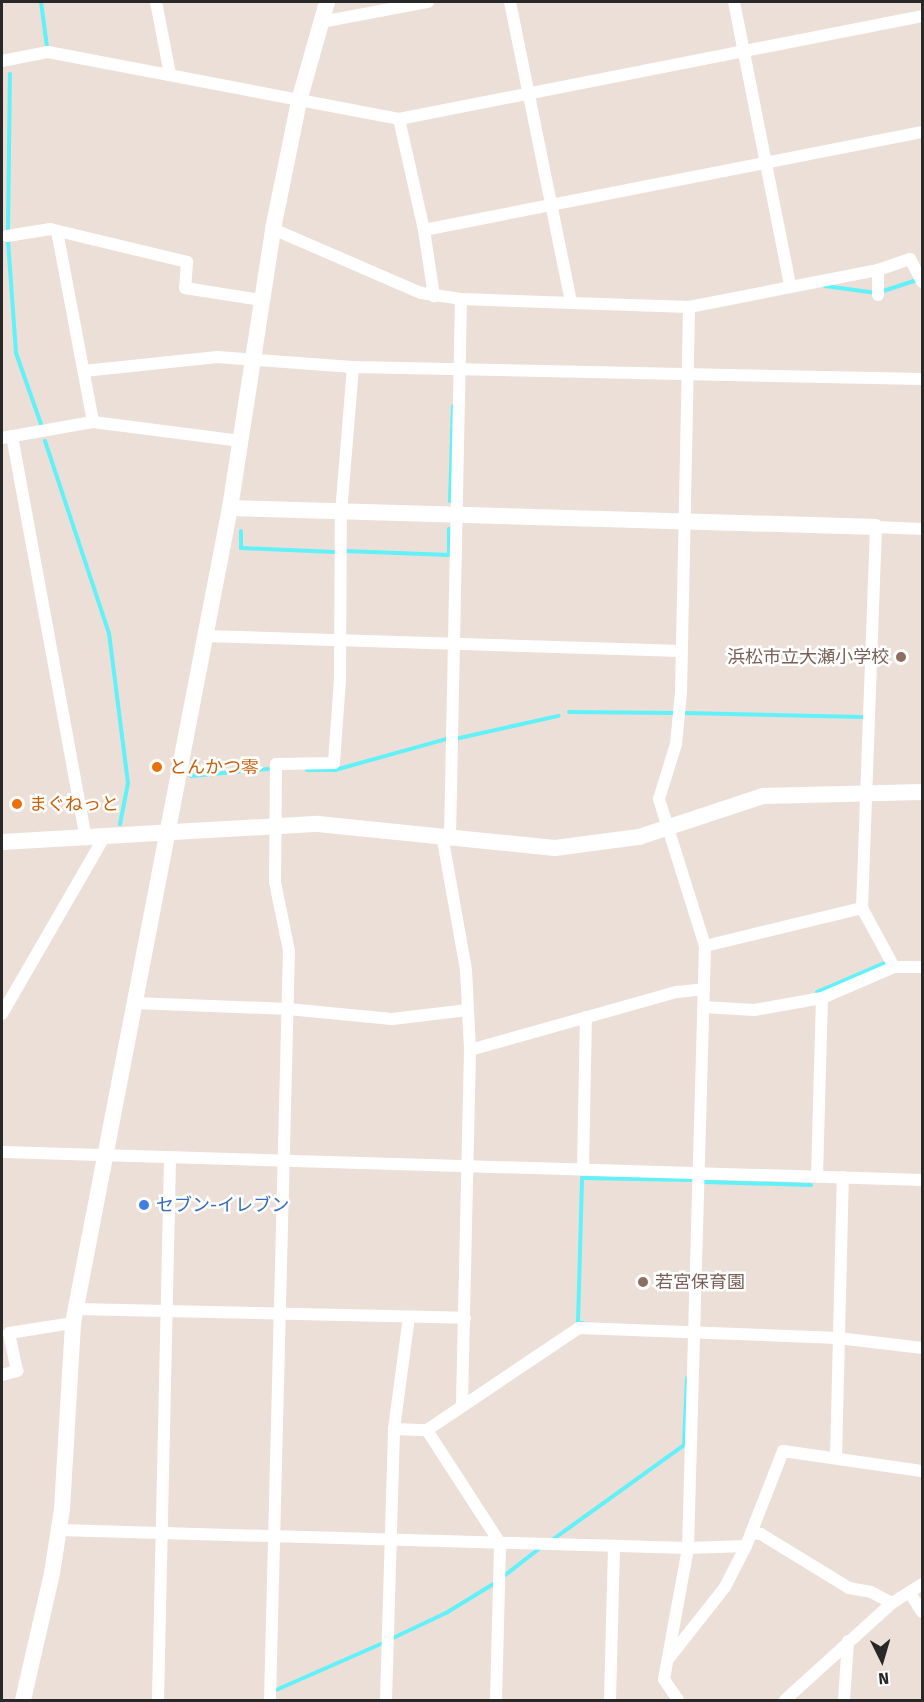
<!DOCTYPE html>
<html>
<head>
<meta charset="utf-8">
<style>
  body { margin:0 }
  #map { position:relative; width:924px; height:1702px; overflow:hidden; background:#ecdfd8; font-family:"Fira Sans","Noto Sans JP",sans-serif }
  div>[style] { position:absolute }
  .stream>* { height:4px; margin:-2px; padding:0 2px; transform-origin:2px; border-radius:2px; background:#60f1f9 }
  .street>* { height:12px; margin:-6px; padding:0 6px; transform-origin:6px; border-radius:6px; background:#fff }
  .secondary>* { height:16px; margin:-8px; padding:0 8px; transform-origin:8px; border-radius:8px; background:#fff }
  .dots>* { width:16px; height:16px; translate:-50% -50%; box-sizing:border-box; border:3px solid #fff; border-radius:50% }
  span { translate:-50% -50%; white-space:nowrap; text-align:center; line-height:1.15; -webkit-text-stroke:5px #fff; paint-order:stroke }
  .education-label { font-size:18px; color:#785e54 }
  .right { translate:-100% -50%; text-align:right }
  .left { translate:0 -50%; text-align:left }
  .food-label { font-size:18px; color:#c56008 }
  .shop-label { font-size:18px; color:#366cbe }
  .frame { position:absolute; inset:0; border:3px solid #282828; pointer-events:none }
  .north { position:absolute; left:852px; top:1630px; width:60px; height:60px; -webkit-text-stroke:4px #fff; paint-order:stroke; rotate:175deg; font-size:16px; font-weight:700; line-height:24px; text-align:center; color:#282828 }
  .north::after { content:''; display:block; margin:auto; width:21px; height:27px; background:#282828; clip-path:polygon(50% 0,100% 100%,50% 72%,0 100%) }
</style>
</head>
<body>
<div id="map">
  <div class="stream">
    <div style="left:41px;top:2px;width:45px;rotate:82.4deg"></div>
    <div style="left:8px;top:231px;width:157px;rotate:-89.3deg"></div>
    <div style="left:8px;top:241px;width:112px;rotate:85.9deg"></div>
    <div style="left:16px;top:353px;width:78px;rotate:70.6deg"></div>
    <div style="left:825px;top:286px;width:52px;rotate:7.7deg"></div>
    <div style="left:877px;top:293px;width:42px;rotate:-18deg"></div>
    <div style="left:45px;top:441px;width:202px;rotate:71.6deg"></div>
    <div style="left:109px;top:633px;width:151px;rotate:82.8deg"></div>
    <div style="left:128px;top:783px;width:42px;rotate:101deg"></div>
    <div style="left:450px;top:501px;width:95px;rotate:-88.2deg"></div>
    <div style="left:241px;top:531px;width:17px;rotate:90deg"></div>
    <div style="left:241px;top:548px;width:94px;rotate:2.4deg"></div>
    <div style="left:345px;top:551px;width:104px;rotate:2.2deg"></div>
    <div style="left:449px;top:555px;width:26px;rotate:-90deg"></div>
    <div style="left:569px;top:712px;width:106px;rotate:0.5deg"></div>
    <div style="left:684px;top:713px;width:178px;rotate:1.3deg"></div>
    <div style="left:455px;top:739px;width:106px;rotate:-12.6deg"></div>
    <div style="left:307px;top:770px;width:28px"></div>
    <div style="left:335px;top:770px;width:115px;rotate:-15.6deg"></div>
    <div style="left:191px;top:776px;width:77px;rotate:-5.2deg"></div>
    <div style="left:817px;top:992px;width:76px;rotate:-23.2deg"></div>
    <div style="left:704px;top:1182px;width:107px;rotate:1.6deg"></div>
    <div style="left:583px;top:1323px;width:5px;rotate:180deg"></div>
    <div style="left:578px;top:1323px;width:145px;rotate:-88.4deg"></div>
    <div style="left:582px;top:1178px;width:109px;rotate:1.1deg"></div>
    <div style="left:552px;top:1540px;width:163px;rotate:-35.7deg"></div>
    <div style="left:684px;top:1445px;width:67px;rotate:-87.4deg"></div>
    <div style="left:504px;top:1576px;width:46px;rotate:-37.9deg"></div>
    <div style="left:393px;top:1638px;width:59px;rotate:-25.3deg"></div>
    <div style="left:446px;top:1613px;width:57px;rotate:-31.5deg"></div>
    <div style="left:276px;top:1690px;width:115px;rotate:-23.7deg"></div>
  </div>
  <div class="street">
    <div style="left:156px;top:2px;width:73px;rotate:79deg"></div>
    <div style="left:510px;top:2px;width:305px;rotate:78.5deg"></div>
    <div style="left:734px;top:2px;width:289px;rotate:78.8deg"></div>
    <div style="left:321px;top:22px;width:109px;rotate:-10.6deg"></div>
    <div style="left:2px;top:61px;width:47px;rotate:-11.1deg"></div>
    <div style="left:48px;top:52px;width:357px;rotate:10.8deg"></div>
    <div style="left:399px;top:119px;width:533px;rotate:-11.14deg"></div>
    <div style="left:399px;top:119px;width:114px;rotate:77.3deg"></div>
    <div style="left:424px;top:230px;width:67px;rotate:81.4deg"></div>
    <div style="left:273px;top:229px;width:161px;rotate:23.4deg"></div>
    <div style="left:421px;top:293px;width:40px;rotate:8.5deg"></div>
    <div style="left:461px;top:299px;width:537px;rotate:91.17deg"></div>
    <div style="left:424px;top:230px;width:508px;rotate:-11.13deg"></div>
    <div style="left:57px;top:231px;width:194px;rotate:79.3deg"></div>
    <div style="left:7px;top:236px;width:44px;rotate:-9.2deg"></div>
    <div style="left:50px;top:229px;width:141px;rotate:13.5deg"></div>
    <div style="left:187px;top:262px;width:26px;rotate:94deg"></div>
    <div style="left:185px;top:288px;width:77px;rotate:9deg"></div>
    <div style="left:878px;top:270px;width:25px;rotate:90deg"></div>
    <div style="left:461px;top:299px;width:228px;rotate:2deg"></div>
    <div style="left:689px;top:307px;width:193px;rotate:-11.1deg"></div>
    <div style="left:878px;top:270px;width:34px;rotate:-19deg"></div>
    <div style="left:910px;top:259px;width:26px;rotate:62deg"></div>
    <div style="left:84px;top:371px;width:134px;rotate:-6deg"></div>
    <div style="left:217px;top:357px;width:136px;rotate:4.2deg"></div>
    <div style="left:12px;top:436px;width:410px;rotate:79.6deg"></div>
    <div style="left:2px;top:438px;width:92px;rotate:-10deg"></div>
    <div style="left:93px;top:422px;width:149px;rotate:7.3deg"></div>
    <div style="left:205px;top:636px;width:476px;rotate:1.8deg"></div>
    <div style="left:442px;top:835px;width:137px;rotate:79.9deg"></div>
    <div style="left:466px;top:970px;width:80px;rotate:87.1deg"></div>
    <div style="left:470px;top:1050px;width:354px;rotate:91.3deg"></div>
    <div style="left:705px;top:946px;width:162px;rotate:-13.6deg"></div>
    <div style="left:894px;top:967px;width:67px;rotate:-118.5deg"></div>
    <div style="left:862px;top:908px;width:381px;rotate:-87.9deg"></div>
    <div style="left:876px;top:527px;width:46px;rotate:2.5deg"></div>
    <div style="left:134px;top:1003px;width:154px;rotate:2.2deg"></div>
    <div style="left:288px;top:1009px;width:104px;rotate:5.5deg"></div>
    <div style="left:392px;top:1019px;width:76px;rotate:-6.8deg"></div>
    <div style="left:704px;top:1007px;width:50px;rotate:3.4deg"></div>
    <div style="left:754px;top:1010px;width:69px;rotate:-10deg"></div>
    <div style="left:822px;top:998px;width:78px;rotate:-23.3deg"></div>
    <div style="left:894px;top:967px;width:28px"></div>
    <div style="left:2px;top:1014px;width:202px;rotate:-60deg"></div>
    <div style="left:470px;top:1050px;width:215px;rotate:-15.7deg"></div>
    <div style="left:677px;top:992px;width:27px;rotate:-6deg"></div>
    <div style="left:2px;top:1152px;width:920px;rotate:1.74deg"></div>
    <div style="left:583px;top:1169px;width:152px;rotate:-88.9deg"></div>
    <div style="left:817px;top:1176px;width:178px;rotate:-88.4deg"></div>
    <div style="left:77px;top:1309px;width:388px;rotate:1.3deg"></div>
    <div style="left:2px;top:1375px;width:16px;rotate:-15deg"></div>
    <div style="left:17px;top:1371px;width:39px;rotate:-102deg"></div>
    <div style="left:9px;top:1333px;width:65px;rotate:-8.9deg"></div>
    <div style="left:394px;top:1429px;width:33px;rotate:2deg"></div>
    <div style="left:836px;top:1458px;width:281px;rotate:-88.6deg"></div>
    <div style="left:59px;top:1530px;width:629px;rotate:1.64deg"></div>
    <div style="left:688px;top:1548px;width:58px;rotate:-2deg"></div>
    <div style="left:751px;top:1533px;width:10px;rotate:6deg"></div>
    <div style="left:761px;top:1534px;width:103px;rotate:31.5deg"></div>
    <div style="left:849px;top:1588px;width:22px;rotate:10deg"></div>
    <div style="left:871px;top:1592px;width:24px;rotate:28deg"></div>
    <div style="left:910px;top:1593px;width:22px;rotate:58deg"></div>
    <div style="left:669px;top:1658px;width:90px;rotate:-51.7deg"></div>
    <div style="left:725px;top:1587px;width:46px;rotate:-62.9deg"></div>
    <div style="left:746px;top:1546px;width:102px;rotate:-68.7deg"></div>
    <div style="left:783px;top:1451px;width:140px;rotate:8.2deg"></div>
    <div style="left:158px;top:1700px;width:541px;rotate:-88.73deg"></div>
    <div style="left:270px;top:1700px;width:749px;rotate:-88.55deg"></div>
    <div style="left:289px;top:951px;width:70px;rotate:-101.5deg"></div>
    <div style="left:275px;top:882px;width:118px;rotate:-89.5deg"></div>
    <div style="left:276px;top:764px;width:58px;rotate:-1deg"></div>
    <div style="left:334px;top:763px;width:84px;rotate:-85.9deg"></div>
    <div style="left:340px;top:679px;width:166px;rotate:-89.7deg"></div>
    <div style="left:341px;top:513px;width:146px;rotate:-85.3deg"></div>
    <div style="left:353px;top:367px;width:569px;rotate:1.21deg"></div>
    <div style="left:386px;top:1700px;width:271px;rotate:-88.3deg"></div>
    <div style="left:394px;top:1429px;width:113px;rotate:-82.4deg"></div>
    <div style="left:496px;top:1700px;width:157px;rotate:-88.5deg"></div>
    <div style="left:500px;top:1543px;width:135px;rotate:-122.9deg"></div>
    <div style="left:427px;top:1430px;width:183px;rotate:-33.9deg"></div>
    <div style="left:579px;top:1328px;width:259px;rotate:2.2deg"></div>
    <div style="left:838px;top:1338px;width:85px;rotate:6.8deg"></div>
    <div style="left:610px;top:1700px;width:154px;rotate:-88.5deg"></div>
    <div style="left:678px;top:1700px;width:25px;rotate:-124deg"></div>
    <div style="left:664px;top:1679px;width:133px;rotate:-79.6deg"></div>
    <div style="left:688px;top:1548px;width:602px;rotate:-88.38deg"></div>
    <div style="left:705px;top:946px;width:154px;rotate:-107.4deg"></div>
    <div style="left:659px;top:799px;width:58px;rotate:-72.8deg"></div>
    <div style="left:676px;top:744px;width:52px;rotate:-84.5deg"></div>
    <div style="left:681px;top:692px;width:385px;rotate:-88.8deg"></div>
    <div style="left:785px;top:1700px;width:144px;rotate:-42.2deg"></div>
    <div style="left:892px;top:1603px;width:36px;rotate:-32deg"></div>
    <div style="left:844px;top:1700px;width:59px;rotate:-86.1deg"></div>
  </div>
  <div class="secondary">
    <div style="left:230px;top:508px;width:646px;rotate:1.68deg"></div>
    <div style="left:2px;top:842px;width:317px;rotate:-3.3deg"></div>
    <div style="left:318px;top:824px;width:238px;rotate:5.8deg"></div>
    <div style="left:555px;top:848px;width:85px;rotate:-7.5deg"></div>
    <div style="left:639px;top:837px;width:131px;rotate:-18.3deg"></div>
    <div style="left:763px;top:796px;width:159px;rotate:-1.4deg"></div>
    <div style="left:23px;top:1700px;width:130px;rotate:-77.1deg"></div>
    <div style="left:52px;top:1573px;width:65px;rotate:-81.1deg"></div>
    <div style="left:62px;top:1509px;width:186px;rotate:-86.6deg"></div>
    <div style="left:73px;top:1323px;width:830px;rotate:-79.1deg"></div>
    <div style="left:230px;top:508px;width:282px;rotate:-81.2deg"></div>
    <div style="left:273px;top:229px;width:131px;rotate:-78.5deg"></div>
    <div style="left:299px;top:101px;width:103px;rotate:-74.2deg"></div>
  </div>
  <div class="dots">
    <div style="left:901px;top:657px;background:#8d6e63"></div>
    <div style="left:157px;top:767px;background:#e8710a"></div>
    <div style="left:17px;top:804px;background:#e8710a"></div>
    <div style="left:144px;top:1205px;background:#3f7fe0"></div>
    <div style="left:643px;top:1282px;background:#8d6e63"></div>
  </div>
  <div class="education-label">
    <span class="right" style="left:889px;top:657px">浜松市立大瀬小学校</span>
    <span class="left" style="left:655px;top:1282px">若宮保育園</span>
  </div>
  <div class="food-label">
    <span class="left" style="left:169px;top:767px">とんかつ零</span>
    <span class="left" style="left:29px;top:804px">まぐねっと</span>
  </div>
  <div class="shop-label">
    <span class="left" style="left:156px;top:1205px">セブン-イレブン</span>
  </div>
  <div class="frame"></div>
  <div class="north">N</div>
</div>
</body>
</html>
